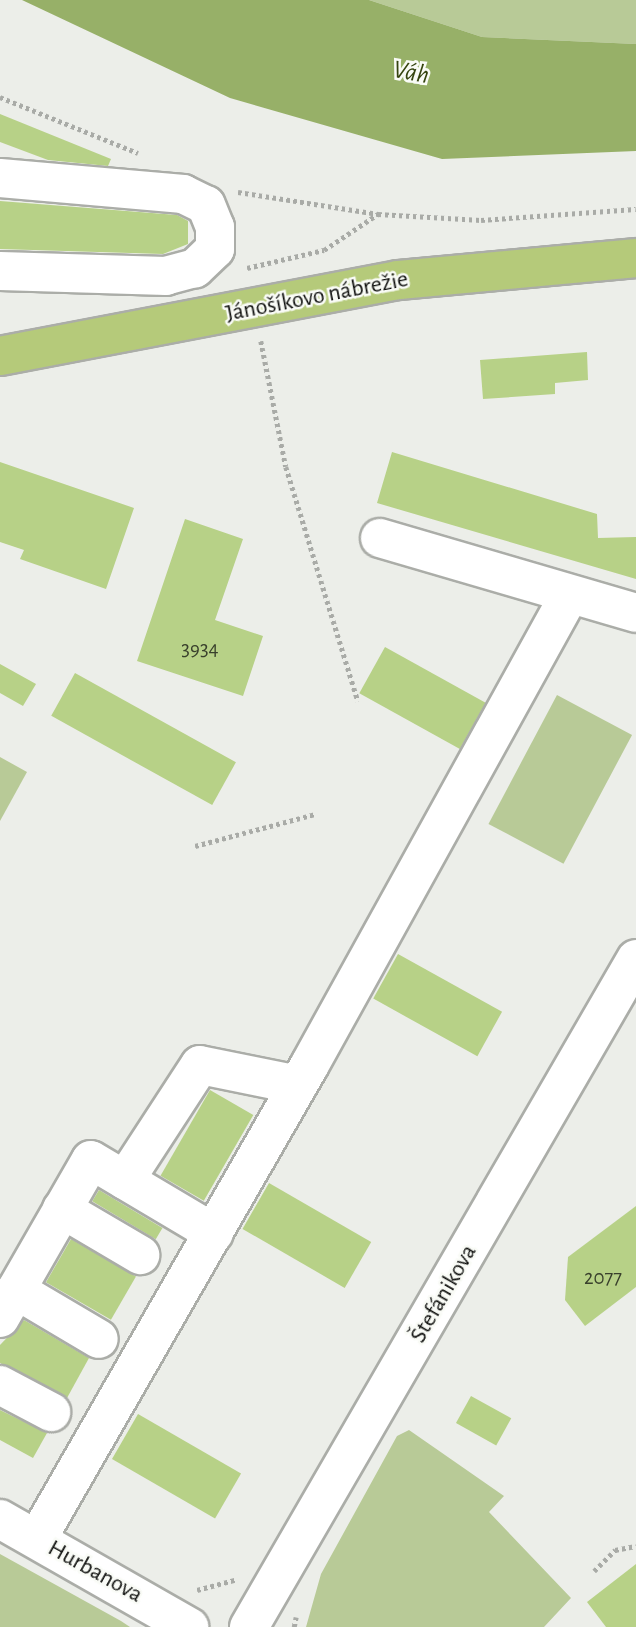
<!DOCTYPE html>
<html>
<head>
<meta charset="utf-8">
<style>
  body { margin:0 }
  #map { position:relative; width:636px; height:1627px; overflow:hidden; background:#eceee9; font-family:"Alegreya Sans",sans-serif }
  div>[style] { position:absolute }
  .green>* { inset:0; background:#b8ca97; transform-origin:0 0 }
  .water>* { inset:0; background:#97b068 }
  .building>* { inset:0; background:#b7d187; transform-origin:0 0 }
  .path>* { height:4.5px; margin-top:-2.25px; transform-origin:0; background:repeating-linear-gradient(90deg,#a9aba7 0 3.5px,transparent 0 7px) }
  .roads { filter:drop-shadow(2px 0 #abada8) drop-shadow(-2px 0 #abada8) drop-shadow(0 2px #abada8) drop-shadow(0 -2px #abada8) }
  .minor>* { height:38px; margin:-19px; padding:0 19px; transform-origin:19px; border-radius:19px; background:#fff }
  .major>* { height:38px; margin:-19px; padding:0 19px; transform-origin:19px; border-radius:19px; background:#b5ca7a }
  span { translate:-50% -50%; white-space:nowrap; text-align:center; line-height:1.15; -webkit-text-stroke:5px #f9fbf6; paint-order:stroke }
  .number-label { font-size:21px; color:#39402c }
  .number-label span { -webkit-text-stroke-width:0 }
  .street-label { font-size:24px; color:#0f100e }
  .water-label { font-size:26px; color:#35440f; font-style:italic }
</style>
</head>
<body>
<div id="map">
  <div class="green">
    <div style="clip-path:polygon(369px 0,636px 0,636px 44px,482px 37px)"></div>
    <div style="left:557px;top:695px;width:85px;height:146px;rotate:28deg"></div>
    <div style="clip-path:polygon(0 757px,27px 772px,0 821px)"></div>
    <div style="clip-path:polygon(409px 1430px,504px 1496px,489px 1512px,571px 1598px,544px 1627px,306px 1627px,321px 1574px,397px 1436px)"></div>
    <div style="clip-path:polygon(0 1554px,121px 1621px,130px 1627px,0 1627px)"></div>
  </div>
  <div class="water">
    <div style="clip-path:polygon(22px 0,369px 0,482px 37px,636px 44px,636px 151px,442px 159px,230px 98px)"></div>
  </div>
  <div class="building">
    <div style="clip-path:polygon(0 114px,111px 159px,108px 166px,48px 160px,0 142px)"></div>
    <div style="clip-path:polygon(0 201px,177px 215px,188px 221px,188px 244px,163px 254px,0 249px)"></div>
    <div style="clip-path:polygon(587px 352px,588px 380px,555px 383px,555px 394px,483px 399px,480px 360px)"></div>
    <div style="clip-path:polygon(392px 452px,597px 514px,598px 538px,636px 537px,636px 579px,377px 503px)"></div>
    <div style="clip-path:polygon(0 462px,134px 508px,106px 589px,20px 559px,24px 550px,0 542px)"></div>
    <div style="clip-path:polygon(185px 519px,243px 539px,215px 620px,263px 636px,243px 696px,137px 661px)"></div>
    <div style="left:385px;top:647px;width:115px;height:53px;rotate:29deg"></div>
    <div style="clip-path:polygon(0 664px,36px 684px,23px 706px,0 693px)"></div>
    <div style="left:75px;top:673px;width:184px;height:49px;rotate:29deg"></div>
    <div style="left:398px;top:954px;width:119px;height:51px;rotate:29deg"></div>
    <div style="left:210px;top:1090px;width:50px;height:99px;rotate:30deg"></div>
    <div style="left:269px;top:1183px;width:118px;height:53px;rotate:30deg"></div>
    <div style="left:99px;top:1190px;width:74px;height:13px;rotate:31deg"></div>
    <div style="clip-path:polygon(636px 1206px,636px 1287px,585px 1326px,565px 1300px,568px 1257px)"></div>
    <div style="left:71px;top:1239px;width:75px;height:50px;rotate:30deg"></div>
    <div style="clip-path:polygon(24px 1320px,89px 1358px,67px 1398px,0 1363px,0 1345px)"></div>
    <div style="left:471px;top:1396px;width:46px;height:31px;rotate:29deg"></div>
    <div style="clip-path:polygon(0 1410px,47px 1433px,33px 1458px,0 1440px)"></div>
    <div style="left:138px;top:1414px;width:119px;height:52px;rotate:30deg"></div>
    <div style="clip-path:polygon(636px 1564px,636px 1627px,606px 1627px,587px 1602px)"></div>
  </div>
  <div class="path">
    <div style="left:0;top:97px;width:149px;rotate:22.1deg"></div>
    <div style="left:238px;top:192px;width:142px;rotate:8.9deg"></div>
    <div style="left:378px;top:214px;width:103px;rotate:3.3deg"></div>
    <div style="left:481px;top:220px;width:155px;rotate:-4.1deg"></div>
    <div style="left:247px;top:268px;width:79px;rotate:-13.2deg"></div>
    <div style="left:324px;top:250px;width:65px;rotate:-33.7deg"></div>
    <div style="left:261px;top:341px;width:128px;rotate:78.8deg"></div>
    <div style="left:286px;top:467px;width:245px;rotate:72.9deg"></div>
    <div style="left:195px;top:846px;width:124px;rotate:-14.9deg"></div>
    <div style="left:594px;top:1571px;width:30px;rotate:-45deg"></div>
    <div style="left:615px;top:1550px;width:21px;rotate:-11deg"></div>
    <div style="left:197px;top:1590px;width:39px;rotate:-15deg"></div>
    <div style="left:294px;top:1627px;width:10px;rotate:-79deg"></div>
  </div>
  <div class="roads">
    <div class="minor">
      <div style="left:0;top:178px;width:184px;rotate:5deg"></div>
      <div style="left:183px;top:194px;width:25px;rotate:26deg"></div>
      <div style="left:206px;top:205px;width:24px;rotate:68deg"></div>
      <div style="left:215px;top:227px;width:22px;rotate:90deg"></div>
      <div style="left:215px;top:249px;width:28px;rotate:136deg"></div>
      <div style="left:195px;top:268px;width:30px;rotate:165deg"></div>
      <div style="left:166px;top:276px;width:166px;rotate:-178.3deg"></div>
      <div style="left:380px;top:538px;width:267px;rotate:16.3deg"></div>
      <div style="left:125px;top:1180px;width:137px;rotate:-56.9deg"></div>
      <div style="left:200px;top:1065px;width:100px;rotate:11.5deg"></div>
      <div style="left:62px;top:1209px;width:91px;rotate:30.5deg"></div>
      <div style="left:16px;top:1290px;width:96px;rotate:30.6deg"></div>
      <div style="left:0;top:1318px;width:182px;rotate:-60.1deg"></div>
      <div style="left:91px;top:1160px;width:143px;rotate:30.7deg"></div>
      <div style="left:0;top:1385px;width:58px;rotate:27.9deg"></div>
      <div style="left:0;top:1519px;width:218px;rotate:29.7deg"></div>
      <div style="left:37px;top:1539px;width:546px;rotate:-60.1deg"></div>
      <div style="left:309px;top:1066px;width:539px;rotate:-61.06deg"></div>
      <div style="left:249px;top:1627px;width:772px;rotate:-59.91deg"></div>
    </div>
    <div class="major">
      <div style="left:0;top:356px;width:406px;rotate:-10.8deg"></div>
      <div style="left:399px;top:280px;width:238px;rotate:-5.3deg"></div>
    </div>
  </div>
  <div class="number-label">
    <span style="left:200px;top:649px">3934</span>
    <span style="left:603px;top:1278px">2077</span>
  </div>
  <div class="street-label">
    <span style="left:317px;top:297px;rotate:-11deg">Jánošíkovo nábrežie</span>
    <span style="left:444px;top:1294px;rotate:-60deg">Štefánikova</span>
    <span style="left:95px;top:1572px;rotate:29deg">Hurbanova</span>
  </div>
  <div class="water-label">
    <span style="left:411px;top:73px;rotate:10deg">Váh</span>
  </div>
</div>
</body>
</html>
